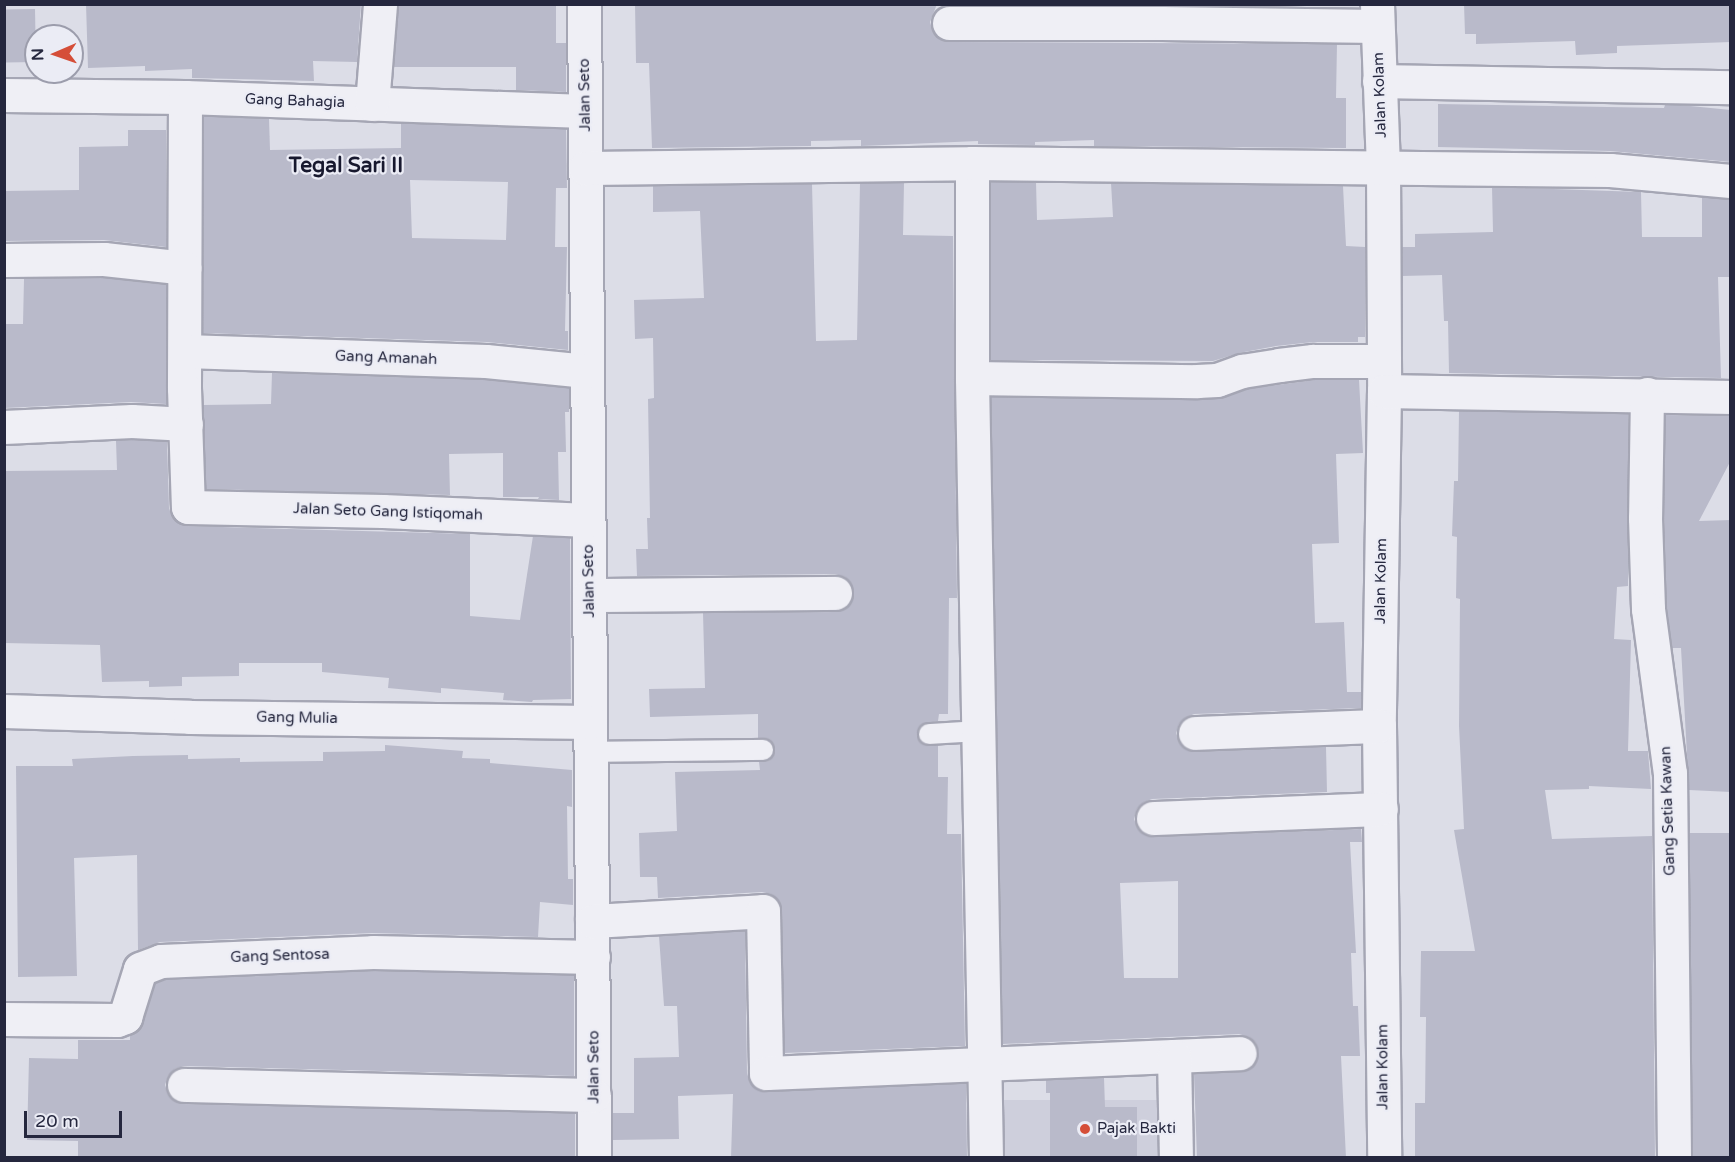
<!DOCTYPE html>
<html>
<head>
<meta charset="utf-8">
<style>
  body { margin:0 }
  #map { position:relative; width:1735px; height:1162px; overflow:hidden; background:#dcdde7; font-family:"Varela Round",sans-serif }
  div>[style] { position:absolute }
  .built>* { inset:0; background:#cecfdc; transform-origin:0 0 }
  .building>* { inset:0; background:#b9baca; transform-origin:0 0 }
  .roads { filter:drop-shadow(2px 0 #a5a6b4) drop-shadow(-2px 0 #a5a6b4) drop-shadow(0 2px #a5a6b4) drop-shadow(0 -2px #a5a6b4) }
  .service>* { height:20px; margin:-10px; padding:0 10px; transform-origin:10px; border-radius:10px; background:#efeff5 }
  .minor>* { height:33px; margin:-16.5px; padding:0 16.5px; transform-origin:16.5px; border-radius:16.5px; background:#efeff5 }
  .dots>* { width:16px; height:16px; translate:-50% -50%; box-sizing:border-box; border:3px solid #ebecf5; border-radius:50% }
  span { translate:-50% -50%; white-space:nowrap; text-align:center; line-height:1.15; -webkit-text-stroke:4.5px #ebecf5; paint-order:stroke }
  .street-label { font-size:15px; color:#25273e }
  .poi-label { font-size:15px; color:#25273e }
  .left { translate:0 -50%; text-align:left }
  .district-label { font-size:21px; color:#17182e; font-weight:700 }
  .frame { position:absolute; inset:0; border:6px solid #25273e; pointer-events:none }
  .north { position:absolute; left:24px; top:24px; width:60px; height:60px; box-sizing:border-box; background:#ebecf5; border:2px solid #9c9dac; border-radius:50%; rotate:268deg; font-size:16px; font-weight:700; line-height:24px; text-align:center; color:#25273e }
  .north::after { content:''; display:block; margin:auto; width:21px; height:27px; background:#d54e38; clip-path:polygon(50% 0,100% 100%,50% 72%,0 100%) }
  .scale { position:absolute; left:24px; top:1111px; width:98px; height:27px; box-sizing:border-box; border:3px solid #25273e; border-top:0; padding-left:8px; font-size:18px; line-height:21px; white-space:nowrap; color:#25273e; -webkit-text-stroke:4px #ebecf5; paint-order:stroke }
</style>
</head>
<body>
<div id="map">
  <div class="built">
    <div style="left:1003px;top:1100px;width:163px;height:58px"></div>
  </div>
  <div class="building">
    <div style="clip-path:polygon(86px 4px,361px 4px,357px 62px,313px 61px,314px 81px,192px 78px,192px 69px,145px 71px,145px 66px,88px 68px)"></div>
    <div style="clip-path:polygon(399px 4px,556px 6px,556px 43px,566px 43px,566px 92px,516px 90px,516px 67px,394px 67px)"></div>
    <div style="clip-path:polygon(635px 4px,937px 4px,930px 22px,933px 32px,939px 39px,949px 42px,1337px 44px,1336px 98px,1346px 98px,1346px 148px,1094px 146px,1094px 140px,1035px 142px,1035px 145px,978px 144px,978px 141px,861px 146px,861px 140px,811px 141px,811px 146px,652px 148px,649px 63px,636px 63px)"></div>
    <div style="clip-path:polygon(1464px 4px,1731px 4px,1731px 42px,1617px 46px,1617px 53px,1576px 55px,1575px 41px,1476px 44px,1476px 34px,1465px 34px)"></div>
    <div style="left:35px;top:9px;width:53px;height:31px;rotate:89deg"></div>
    <div style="clip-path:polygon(1438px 104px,1664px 108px,1665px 105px,1680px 105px,1731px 110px,1731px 162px,1610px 151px,1438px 147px)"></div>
    <div style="clip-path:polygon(evenodd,204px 116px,269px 119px,270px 150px,401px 148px,401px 123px,566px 129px,567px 188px,556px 188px,555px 247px,567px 247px,565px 331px,568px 331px,568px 350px,487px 342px,203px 333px,204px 116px,410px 180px,508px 182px,506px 240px,412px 238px,410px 180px)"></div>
    <div style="clip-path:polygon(128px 130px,166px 130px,166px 247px,104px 240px,4px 241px,4px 191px,79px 190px,79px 147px,128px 146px)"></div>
    <div style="clip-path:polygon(991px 182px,1036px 182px,1037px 220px,1113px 217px,1111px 183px,1343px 186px,1346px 246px,1365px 247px,1365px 337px,1358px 337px,1358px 342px,1313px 342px,1276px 346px,1239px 353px,1213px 361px,991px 360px)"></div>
    <div style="clip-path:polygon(860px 183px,904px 183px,903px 235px,953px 236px,957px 598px,949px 598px,948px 714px,939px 714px,938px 721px,923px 724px,917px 734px,923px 744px,938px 745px,938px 777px,948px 777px,947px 834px,961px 834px,965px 1046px,784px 1053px,782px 911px,779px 901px,771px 894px,762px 892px,658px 898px,657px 877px,640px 877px,639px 833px,677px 831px,675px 772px,760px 770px,759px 762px,769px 761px,774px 755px,774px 744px,768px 739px,758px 738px,758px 714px,650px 717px,649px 689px,705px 688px,703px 613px,836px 612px,845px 609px,851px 603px,854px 592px,851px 583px,845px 577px,835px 574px,637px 576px,636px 549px,648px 549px,647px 518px,650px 518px,648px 399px,654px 398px,653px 338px,635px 339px,634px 300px,704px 298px,700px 211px,653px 212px,653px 186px,812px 184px,816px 341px,857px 340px)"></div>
    <div style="clip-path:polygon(1492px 187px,1641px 192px,1642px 237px,1702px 237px,1702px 197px,1731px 199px,1731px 277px,1718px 277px,1721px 378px,1449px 373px,1448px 321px,1444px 321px,1442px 275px,1402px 276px,1402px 247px,1415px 247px,1415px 234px,1493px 232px)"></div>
    <div style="clip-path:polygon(103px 278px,166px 285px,166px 404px,131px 402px,4px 408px,4px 324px,23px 324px,24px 279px)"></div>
    <div style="clip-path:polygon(272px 373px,485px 380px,569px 388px,569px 412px,565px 412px,566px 452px,558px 452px,559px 500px,538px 499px,539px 497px,503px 497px,503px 453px,449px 454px,450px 495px,206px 489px,203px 405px,271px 404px)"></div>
    <div style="clip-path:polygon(evenodd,1314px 380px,1359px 380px,1363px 453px,1336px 454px,1339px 543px,1312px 544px,1315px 623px,1344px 622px,1347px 692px,1361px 692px,1361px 708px,1194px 714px,1185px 718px,1179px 724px,1176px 733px,1180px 743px,1187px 750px,1196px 752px,1326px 747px,1327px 792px,1152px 799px,1144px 802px,1137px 809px,1134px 819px,1137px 827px,1144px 834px,1154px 837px,1361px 829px,1362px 842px,1350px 842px,1356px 953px,1351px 953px,1353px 1006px,1358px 1006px,1360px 1056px,1341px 1056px,1346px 1158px,1197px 1158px,1194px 1074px,1241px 1072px,1251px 1068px,1257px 1061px,1259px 1052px,1255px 1042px,1249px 1037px,1239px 1034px,1003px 1044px,991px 397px,1218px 399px,1247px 389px,1314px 380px,1178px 881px,1178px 978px,1124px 978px,1120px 883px,1178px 881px)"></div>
    <div style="clip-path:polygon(1459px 411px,1628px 414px,1628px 586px,1617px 587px,1614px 639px,1631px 640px,1628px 751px,1648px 751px,1651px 789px,1589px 786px,1589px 789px,1545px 790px,1552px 839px,1652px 836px,1655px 1158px,1415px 1158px,1415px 1103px,1425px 1103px,1426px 1017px,1420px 1017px,1421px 951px,1475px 951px,1454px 830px,1464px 829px,1459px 726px,1460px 599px,1456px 598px,1457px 537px,1452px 536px,1454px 481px,1458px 481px)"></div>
    <div style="clip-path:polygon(1665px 415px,1731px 416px,1731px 460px,1699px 521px,1731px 520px,1731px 792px,1689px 790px,1681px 648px,1672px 648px,1667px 607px,1664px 518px)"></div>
    <div style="clip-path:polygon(132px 440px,167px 442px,169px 508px,172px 517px,187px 526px,470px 534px,470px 616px,520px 620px,533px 536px,570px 538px,571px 699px,533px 700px,532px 702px,503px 700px,504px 693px,441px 688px,441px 693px,388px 688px,389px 678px,322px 672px,322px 663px,239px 663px,239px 676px,182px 677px,182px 686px,149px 687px,149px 681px,102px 682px,100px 645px,4px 643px,4px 471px,117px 470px,116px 441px)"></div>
    <div style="clip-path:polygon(385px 745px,463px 751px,462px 758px,490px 759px,490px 763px,572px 770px,572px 807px,567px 806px,568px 879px,573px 879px,573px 905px,540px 902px,538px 937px,372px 933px,160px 942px,138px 950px,137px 855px,74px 858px,77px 976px,18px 977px,16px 766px,73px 766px,72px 759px,133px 756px,188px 755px,188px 759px,240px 758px,240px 762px,323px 761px,323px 752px,385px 751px)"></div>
    <div style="left:1731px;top:833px;width:325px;height:42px;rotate:90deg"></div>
    <div style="clip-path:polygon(745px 931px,747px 1073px,750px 1083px,758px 1090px,767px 1092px,966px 1083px,967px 1158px,731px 1158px,733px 1094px,678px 1096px,679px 1139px,613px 1140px,612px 1113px,634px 1113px,634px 1058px,679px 1057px,677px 1006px,664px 1006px,659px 936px)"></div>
    <div style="clip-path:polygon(373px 971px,574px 975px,574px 1076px,184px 1066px,175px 1069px,168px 1076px,165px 1085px,168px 1094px,175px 1101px,184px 1104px,575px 1113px,575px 1158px,78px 1158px,78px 1141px,27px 1140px,29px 1058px,78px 1059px,78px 1040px,130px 1040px,130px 1035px,143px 1023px,155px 983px,165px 980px)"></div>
    <div style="clip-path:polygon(1104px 1078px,1105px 1107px,1137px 1107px,1137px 1158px,1050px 1158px,1050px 1093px,1046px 1093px,1046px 1080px)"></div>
  </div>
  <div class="roads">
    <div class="service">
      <div style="left:929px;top:734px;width:49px;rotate:-3.5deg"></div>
      <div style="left:590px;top:752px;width:173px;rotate:-0.7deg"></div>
    </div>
    <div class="minor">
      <div style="left:584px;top:4px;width:1154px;rotate:89.5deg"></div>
      <div style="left:1377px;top:4px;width:163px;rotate:87.9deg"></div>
      <div style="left:1383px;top:167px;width:224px;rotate:89.7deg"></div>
      <div style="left:1384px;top:391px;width:335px;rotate:90.9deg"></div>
      <div style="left:1379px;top:726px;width:432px;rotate:89.3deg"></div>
      <div style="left:949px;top:23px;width:213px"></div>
      <div style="left:1162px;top:23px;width:215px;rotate:0.8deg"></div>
      <div style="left:1379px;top:81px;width:351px;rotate:1deg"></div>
      <div style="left:4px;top:95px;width:181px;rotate:0.6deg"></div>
      <div style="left:185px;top:97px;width:400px;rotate:2deg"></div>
      <div style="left:185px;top:97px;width:291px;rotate:90.2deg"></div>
      <div style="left:184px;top:388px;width:119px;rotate:88.1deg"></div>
      <div style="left:188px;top:507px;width:195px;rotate:1.2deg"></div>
      <div style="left:383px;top:511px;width:205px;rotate:2.5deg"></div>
      <div style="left:372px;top:104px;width:100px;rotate:-85.4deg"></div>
      <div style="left:585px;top:168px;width:387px;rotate:-0.7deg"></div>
      <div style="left:4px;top:260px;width:100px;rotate:-0.6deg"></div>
      <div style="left:104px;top:259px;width:81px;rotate:6.3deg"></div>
      <div style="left:185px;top:351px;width:301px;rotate:1.9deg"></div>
      <div style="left:486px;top:361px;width:101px;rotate:5.7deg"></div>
      <div style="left:972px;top:378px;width:225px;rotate:0.8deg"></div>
      <div style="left:1197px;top:381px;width:20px;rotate:-3deg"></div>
      <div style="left:1217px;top:380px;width:27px;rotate:-20deg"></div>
      <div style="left:1242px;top:371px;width:37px;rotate:-9deg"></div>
      <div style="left:1279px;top:365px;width:34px;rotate:-7deg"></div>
      <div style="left:1313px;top:361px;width:71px"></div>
      <div style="left:1384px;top:391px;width:346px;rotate:1deg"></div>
      <div style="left:1647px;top:394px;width:124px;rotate:90.9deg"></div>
      <div style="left:1645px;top:518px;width:91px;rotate:88.1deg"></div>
      <div style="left:1648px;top:609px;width:165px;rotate:82.4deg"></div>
      <div style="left:1670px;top:773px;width:385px;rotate:89.4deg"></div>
      <div style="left:4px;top:427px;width:128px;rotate:-2.7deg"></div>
      <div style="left:132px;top:421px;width:54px;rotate:3.2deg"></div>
      <div style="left:589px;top:595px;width:246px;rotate:-0.5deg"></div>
      <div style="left:4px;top:711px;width:186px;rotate:1.8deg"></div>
      <div style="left:190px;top:717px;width:400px;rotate:0.7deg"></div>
      <div style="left:1195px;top:733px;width:184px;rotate:-2.2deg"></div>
      <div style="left:1153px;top:818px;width:228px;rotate:-2.3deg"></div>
      <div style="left:592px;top:921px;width:171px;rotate:-3.3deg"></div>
      <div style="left:763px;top:911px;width:162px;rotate:88.9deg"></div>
      <div style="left:766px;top:1073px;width:474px;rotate:-2.4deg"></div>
      <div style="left:4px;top:1019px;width:113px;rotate:0.5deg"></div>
      <div style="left:117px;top:1020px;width:9px;rotate:-21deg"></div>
      <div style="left:125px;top:1017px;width:50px;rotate:-72.6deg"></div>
      <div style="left:140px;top:969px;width:22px;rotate:-21deg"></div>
      <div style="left:161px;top:961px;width:212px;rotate:-2.4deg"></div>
      <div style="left:373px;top:952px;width:220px;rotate:1.3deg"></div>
      <div style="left:1174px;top:1056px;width:102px;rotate:88.9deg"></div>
      <div style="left:184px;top:1085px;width:410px;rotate:1.4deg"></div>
      <div style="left:986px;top:1158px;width:780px;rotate:-91.03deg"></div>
      <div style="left:972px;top:378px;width:215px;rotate:-90deg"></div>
      <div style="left:972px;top:163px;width:638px;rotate:0.63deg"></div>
      <div style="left:1610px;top:170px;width:121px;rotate:5.2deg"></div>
    </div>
  </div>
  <div class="dots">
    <div style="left:1085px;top:1129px;background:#d54e38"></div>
  </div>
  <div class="street-label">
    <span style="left:585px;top:95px;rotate:-91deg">Jalan Seto</span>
    <span style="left:1380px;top:95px;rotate:-92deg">Jalan Kolam</span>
    <span style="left:295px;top:101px;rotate:2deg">Gang Bahagia</span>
    <span style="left:386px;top:358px;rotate:2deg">Gang Amanah</span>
    <span style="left:388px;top:512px;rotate:2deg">Jalan Seto Gang Istiqomah</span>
    <span style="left:589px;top:581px;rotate:-91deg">Jalan Seto</span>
    <span style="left:1381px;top:581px;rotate:-89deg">Jalan Kolam</span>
    <span style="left:297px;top:718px;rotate:1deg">Gang Mulia</span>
    <span style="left:1668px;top:811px;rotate:-92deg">Gang Setia Kawan</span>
    <span style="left:280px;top:956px;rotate:-2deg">Gang Sentosa</span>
    <span style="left:594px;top:1067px;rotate:-90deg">Jalan Seto</span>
    <span style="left:1383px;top:1067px;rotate:-90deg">Jalan Kolam</span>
  </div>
  <div class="poi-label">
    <span class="left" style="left:1097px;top:1129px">Pajak Bakti</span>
  </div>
  <div class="district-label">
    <span style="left:346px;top:166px">Tegal Sari II</span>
  </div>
  <div class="frame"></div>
  <div class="north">N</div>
  <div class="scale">20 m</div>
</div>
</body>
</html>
